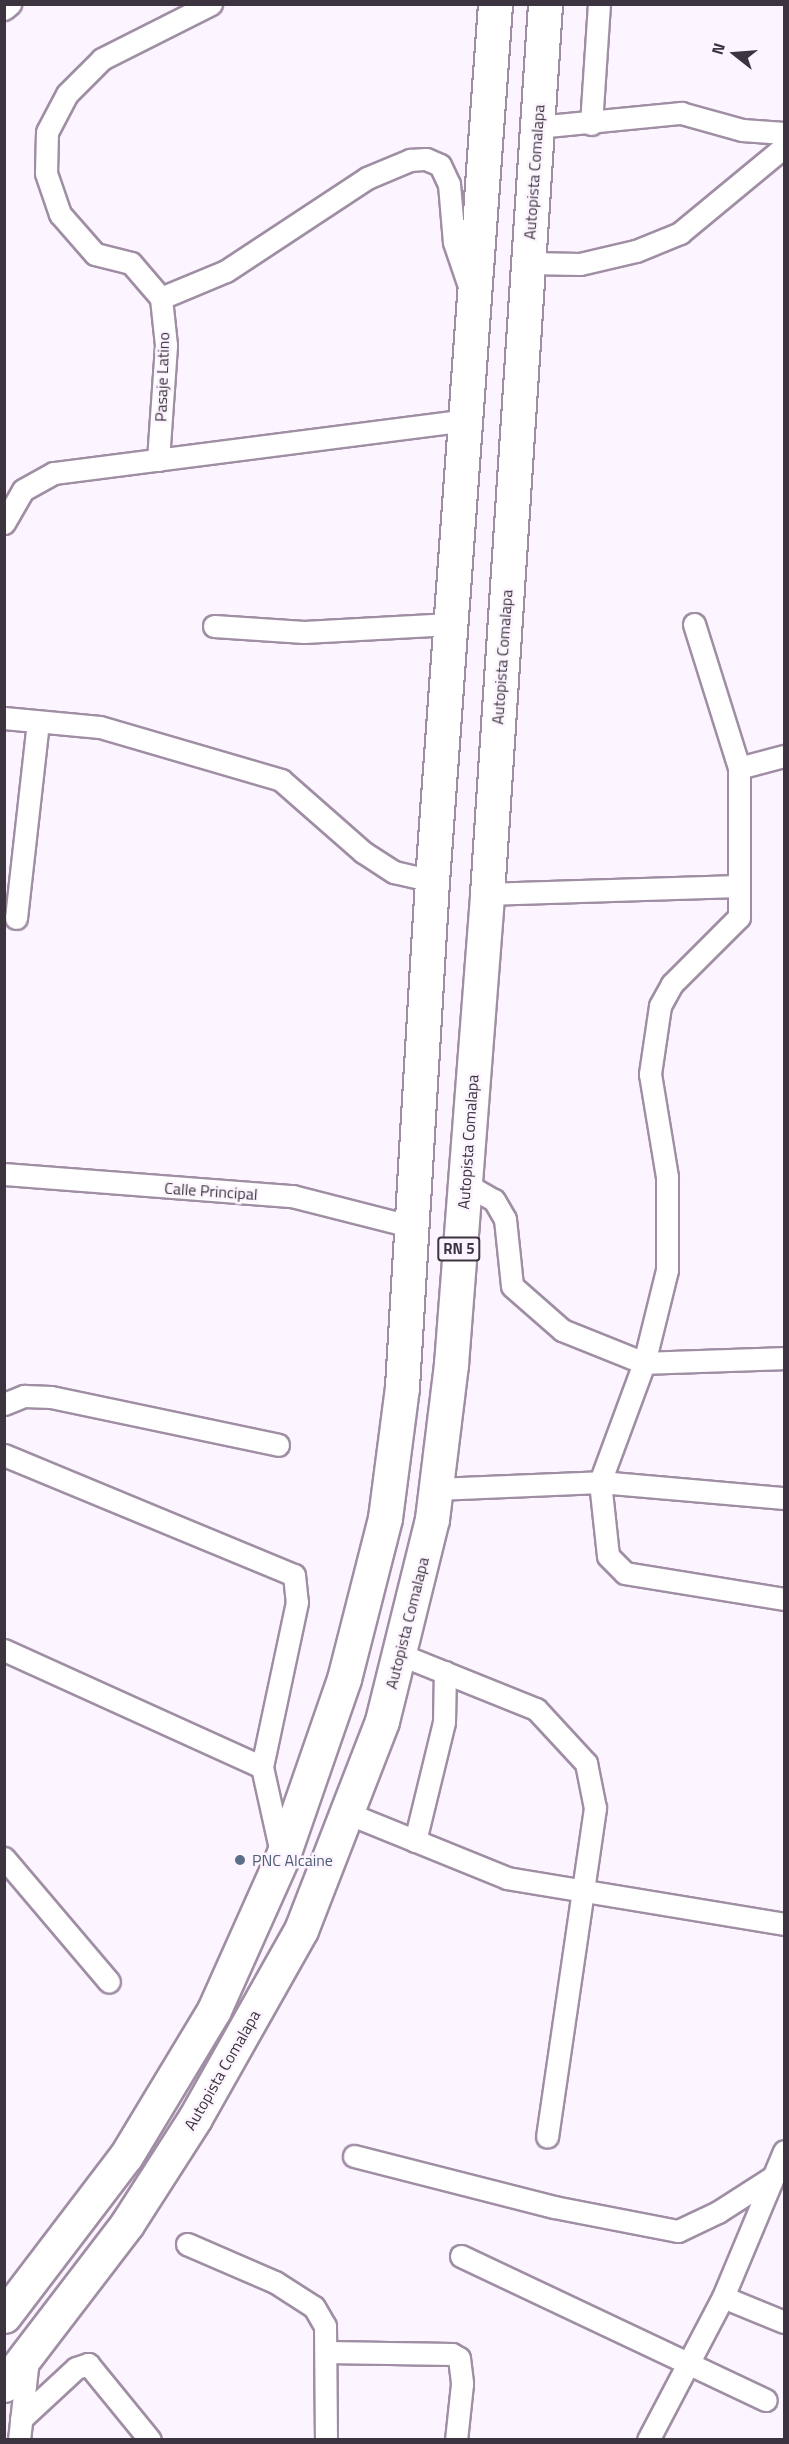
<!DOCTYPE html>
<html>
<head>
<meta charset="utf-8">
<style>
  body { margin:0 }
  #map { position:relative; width:789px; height:2444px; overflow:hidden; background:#fcf4fe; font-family:"Titillium Web",sans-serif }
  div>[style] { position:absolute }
  .roads { filter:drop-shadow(2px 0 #a08ea4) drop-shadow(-2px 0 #a08ea4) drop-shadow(0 2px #a08ea4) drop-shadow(0 -2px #a08ea4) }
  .street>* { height:21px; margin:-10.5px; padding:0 10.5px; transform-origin:10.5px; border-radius:10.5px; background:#fff }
  .highway>* { height:33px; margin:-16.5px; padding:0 16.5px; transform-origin:16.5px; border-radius:16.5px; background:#fff }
  .dots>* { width:16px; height:16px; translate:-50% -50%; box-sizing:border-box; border:3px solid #fcf4fe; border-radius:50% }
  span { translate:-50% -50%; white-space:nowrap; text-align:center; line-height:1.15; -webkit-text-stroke:5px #fcf4fe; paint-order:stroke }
  .shield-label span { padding:2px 4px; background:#fcf4fe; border:2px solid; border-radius:4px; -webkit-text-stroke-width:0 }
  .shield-label { font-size:15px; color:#3c343e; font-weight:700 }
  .street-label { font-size:16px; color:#3c343e }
  .service-label { font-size:16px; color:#4e5e75 }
  .left { translate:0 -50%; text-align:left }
  .frame { position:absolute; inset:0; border:6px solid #3c343e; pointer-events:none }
  .north { position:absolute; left:705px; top:24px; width:60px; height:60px; -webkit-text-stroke:4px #fcf4fe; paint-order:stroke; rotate:287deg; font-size:16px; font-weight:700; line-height:24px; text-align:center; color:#3c343e }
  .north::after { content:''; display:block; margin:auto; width:21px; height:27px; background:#3c343e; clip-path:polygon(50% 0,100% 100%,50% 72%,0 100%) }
</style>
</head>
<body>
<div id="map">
  <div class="roads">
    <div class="street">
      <div style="left:4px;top:9px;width:8px;rotate:-40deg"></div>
      <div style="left:591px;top:124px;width:120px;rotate:-86.2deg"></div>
      <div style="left:537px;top:127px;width:145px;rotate:-5.6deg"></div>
      <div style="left:681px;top:113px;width:63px;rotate:15.6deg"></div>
      <div style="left:742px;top:130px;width:42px;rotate:4.1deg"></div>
      <div style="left:528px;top:263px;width:52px;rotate:1.1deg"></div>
      <div style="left:580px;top:264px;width:57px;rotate:-13.1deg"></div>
      <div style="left:636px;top:251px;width:48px;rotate:-22.2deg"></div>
      <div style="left:680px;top:233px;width:135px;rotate:-39.6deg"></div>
      <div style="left:161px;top:298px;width:70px;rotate:-22.6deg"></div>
      <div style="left:226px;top:271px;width:169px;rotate:-33.4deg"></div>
      <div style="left:367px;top:178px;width:47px;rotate:-22.7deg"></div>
      <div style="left:410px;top:160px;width:16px;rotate:-4deg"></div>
      <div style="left:426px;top:159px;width:15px;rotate:23deg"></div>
      <div style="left:440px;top:165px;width:21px;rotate:65deg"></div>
      <div style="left:449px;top:184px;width:58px;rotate:85.1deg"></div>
      <div style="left:454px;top:242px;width:46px;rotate:71.2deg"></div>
      <div style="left:158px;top:460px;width:115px;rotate:-86deg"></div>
      <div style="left:166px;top:345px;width:47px;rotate:-96.1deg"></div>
      <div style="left:161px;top:298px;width:46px;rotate:-130.6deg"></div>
      <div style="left:131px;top:263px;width:37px;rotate:-166deg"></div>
      <div style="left:95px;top:254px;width:53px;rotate:-131.2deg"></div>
      <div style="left:60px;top:214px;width:43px;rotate:-108.9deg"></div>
      <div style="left:46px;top:173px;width:41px;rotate:-88.6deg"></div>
      <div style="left:47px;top:132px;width:43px;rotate:-62.2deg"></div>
      <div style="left:67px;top:94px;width:49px;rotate:-45deg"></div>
      <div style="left:102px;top:59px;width:122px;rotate:-26.8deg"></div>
      <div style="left:4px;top:523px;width:38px;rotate:-60deg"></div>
      <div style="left:23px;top:490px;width:35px;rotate:-29deg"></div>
      <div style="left:54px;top:473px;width:415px;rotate:-7.3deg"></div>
      <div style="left:694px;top:624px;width:151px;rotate:72.6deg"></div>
      <div style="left:739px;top:768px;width:149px;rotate:90deg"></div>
      <div style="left:739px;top:917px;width:95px;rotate:135deg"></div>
      <div style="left:672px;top:984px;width:25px;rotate:119deg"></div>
      <div style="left:660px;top:1006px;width:69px;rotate:98.4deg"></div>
      <div style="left:650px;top:1074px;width:104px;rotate:80.6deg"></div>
      <div style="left:667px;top:1177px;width:93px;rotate:90deg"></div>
      <div style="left:667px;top:1270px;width:96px;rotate:103.9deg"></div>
      <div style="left:644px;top:1363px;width:127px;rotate:110.3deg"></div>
      <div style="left:600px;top:1482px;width:74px;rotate:83.8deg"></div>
      <div style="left:608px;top:1556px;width:24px;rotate:45deg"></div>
      <div style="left:625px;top:1573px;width:161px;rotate:9.3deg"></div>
      <div style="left:214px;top:626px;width:90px;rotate:3.8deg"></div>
      <div style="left:304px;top:632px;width:147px;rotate:-3.1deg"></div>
      <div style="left:4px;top:718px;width:96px;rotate:5.4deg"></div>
      <div style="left:100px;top:727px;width:189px;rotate:16.3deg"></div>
      <div style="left:281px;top:780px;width:109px;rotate:41.3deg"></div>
      <div style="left:363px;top:852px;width:37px;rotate:33deg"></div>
      <div style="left:394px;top:872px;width:39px;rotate:13deg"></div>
      <div style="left:739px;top:768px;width:47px;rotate:-14.9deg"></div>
      <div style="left:487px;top:894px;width:249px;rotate:-1.8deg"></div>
      <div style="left:16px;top:918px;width:197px;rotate:-83.6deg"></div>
      <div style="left:4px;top:1174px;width:289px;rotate:4.4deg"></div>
      <div style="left:292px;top:1196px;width:126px;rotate:14.3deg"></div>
      <div style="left:464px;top:1183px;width:34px;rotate:30deg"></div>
      <div style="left:494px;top:1200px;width:22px;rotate:60deg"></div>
      <div style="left:505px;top:1219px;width:67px;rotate:84deg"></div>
      <div style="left:512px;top:1286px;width:67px;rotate:41.3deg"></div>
      <div style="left:562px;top:1330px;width:88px;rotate:21.9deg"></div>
      <div style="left:644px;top:1363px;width:140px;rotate:-2deg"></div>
      <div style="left:4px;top:1404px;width:22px;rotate:-22deg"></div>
      <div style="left:24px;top:1396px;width:27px;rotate:2deg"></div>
      <div style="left:51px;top:1397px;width:232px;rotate:11.9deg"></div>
      <div style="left:4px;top:1455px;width:314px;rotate:22.5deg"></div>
      <div style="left:294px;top:1575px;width:27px;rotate:84deg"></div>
      <div style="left:297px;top:1602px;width:169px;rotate:102deg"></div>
      <div style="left:436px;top:1489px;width:164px;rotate:-2.4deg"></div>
      <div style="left:600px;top:1482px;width:185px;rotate:5deg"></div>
      <div style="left:4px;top:1650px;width:283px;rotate:24.4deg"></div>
      <div style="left:262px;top:1767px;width:88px;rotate:77.5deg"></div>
      <div style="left:399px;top:1654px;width:148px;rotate:21.9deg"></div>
      <div style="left:536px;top:1709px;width:74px;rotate:47.2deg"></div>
      <div style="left:586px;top:1763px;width:46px;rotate:78.7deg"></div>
      <div style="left:595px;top:1808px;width:332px;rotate:98.3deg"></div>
      <div style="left:347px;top:1813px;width:173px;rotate:22.1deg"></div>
      <div style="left:507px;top:1878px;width:281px;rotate:9.4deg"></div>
      <div style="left:415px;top:1841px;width:122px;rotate:-76.3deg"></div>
      <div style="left:444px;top:1722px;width:50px;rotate:-88.9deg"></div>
      <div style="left:4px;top:1858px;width:162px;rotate:49.7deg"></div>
      <div style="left:354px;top:2156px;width:206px;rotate:14.3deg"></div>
      <div style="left:554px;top:2207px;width:126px;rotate:11deg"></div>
      <div style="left:678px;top:2231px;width:44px;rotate:-25.4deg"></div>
      <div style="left:718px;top:2212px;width:63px;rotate:-32.7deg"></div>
      <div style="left:187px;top:2244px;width:96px;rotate:23.4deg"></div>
      <div style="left:275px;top:2282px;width:46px;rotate:32.7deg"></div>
      <div style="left:314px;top:2307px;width:22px;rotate:60deg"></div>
      <div style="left:325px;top:2326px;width:114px;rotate:89.5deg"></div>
      <div style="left:461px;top:2256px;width:337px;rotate:25.3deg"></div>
      <div style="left:723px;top:2297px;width:66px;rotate:22.3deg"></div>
      <div style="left:326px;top:2352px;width:126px;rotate:0.9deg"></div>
      <div style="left:452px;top:2354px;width:8px;rotate:30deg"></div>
      <div style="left:459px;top:2358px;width:26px;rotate:83deg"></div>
      <div style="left:462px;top:2384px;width:56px;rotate:96.1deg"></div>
      <div style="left:21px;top:2419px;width:75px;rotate:-42.8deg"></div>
      <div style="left:76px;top:2368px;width:13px;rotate:-18deg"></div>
      <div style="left:88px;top:2364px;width:98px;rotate:50.8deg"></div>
      <div style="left:19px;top:2440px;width:81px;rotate:-83.7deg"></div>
      <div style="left:648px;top:2440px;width:161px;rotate:-62.3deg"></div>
      <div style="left:723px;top:2297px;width:158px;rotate:-67.3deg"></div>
    </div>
    <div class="highway">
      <div style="left:4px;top:2316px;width:201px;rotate:-52.7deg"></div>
      <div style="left:126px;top:2156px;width:170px;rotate:-58.9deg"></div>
      <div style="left:214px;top:2010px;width:167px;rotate:-65.9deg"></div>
      <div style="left:282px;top:1858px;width:189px;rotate:-70.9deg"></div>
      <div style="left:344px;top:1679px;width:166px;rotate:-75.7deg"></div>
      <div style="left:385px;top:1518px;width:132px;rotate:-82.6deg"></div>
      <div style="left:402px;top:1387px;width:507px;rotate:-86.61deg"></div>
      <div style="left:432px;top:881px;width:879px;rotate:-85.89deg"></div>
      <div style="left:4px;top:2385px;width:203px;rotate:-52.6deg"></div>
      <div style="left:127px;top:2224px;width:126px;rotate:-57.3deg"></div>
      <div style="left:195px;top:2118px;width:216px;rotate:-60.6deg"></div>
      <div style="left:301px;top:1930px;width:224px;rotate:-68.8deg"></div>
      <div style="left:382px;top:1721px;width:208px;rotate:-76.1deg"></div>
      <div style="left:432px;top:1519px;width:156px;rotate:-83deg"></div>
      <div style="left:451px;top:1364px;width:471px;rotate:-85.6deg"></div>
      <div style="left:487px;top:894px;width:892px;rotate:-86.27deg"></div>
    </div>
  </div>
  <div class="dots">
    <div style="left:240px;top:1860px;background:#5c6f8a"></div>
  </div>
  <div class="shield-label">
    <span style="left:459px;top:1249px">RN 5</span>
  </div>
  <div class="street-label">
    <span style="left:534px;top:172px;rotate:-86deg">Autopista Comalapa</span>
    <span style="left:162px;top:377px;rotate:-88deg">Pasaje Latino</span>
    <span style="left:502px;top:657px;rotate:-86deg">Autopista Comalapa</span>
    <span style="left:468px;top:1142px;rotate:-86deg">Autopista Comalapa</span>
    <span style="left:211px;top:1191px;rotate:4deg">Calle Principal</span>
    <span style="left:407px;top:1623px;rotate:-76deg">Autopista Comalapa</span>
    <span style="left:222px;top:2070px;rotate:-60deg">Autopista Comalapa</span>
  </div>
  <div class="service-label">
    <span class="left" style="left:252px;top:1860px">PNC Alcaine</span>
  </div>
  <div class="frame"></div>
  <div class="north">N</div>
</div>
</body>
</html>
